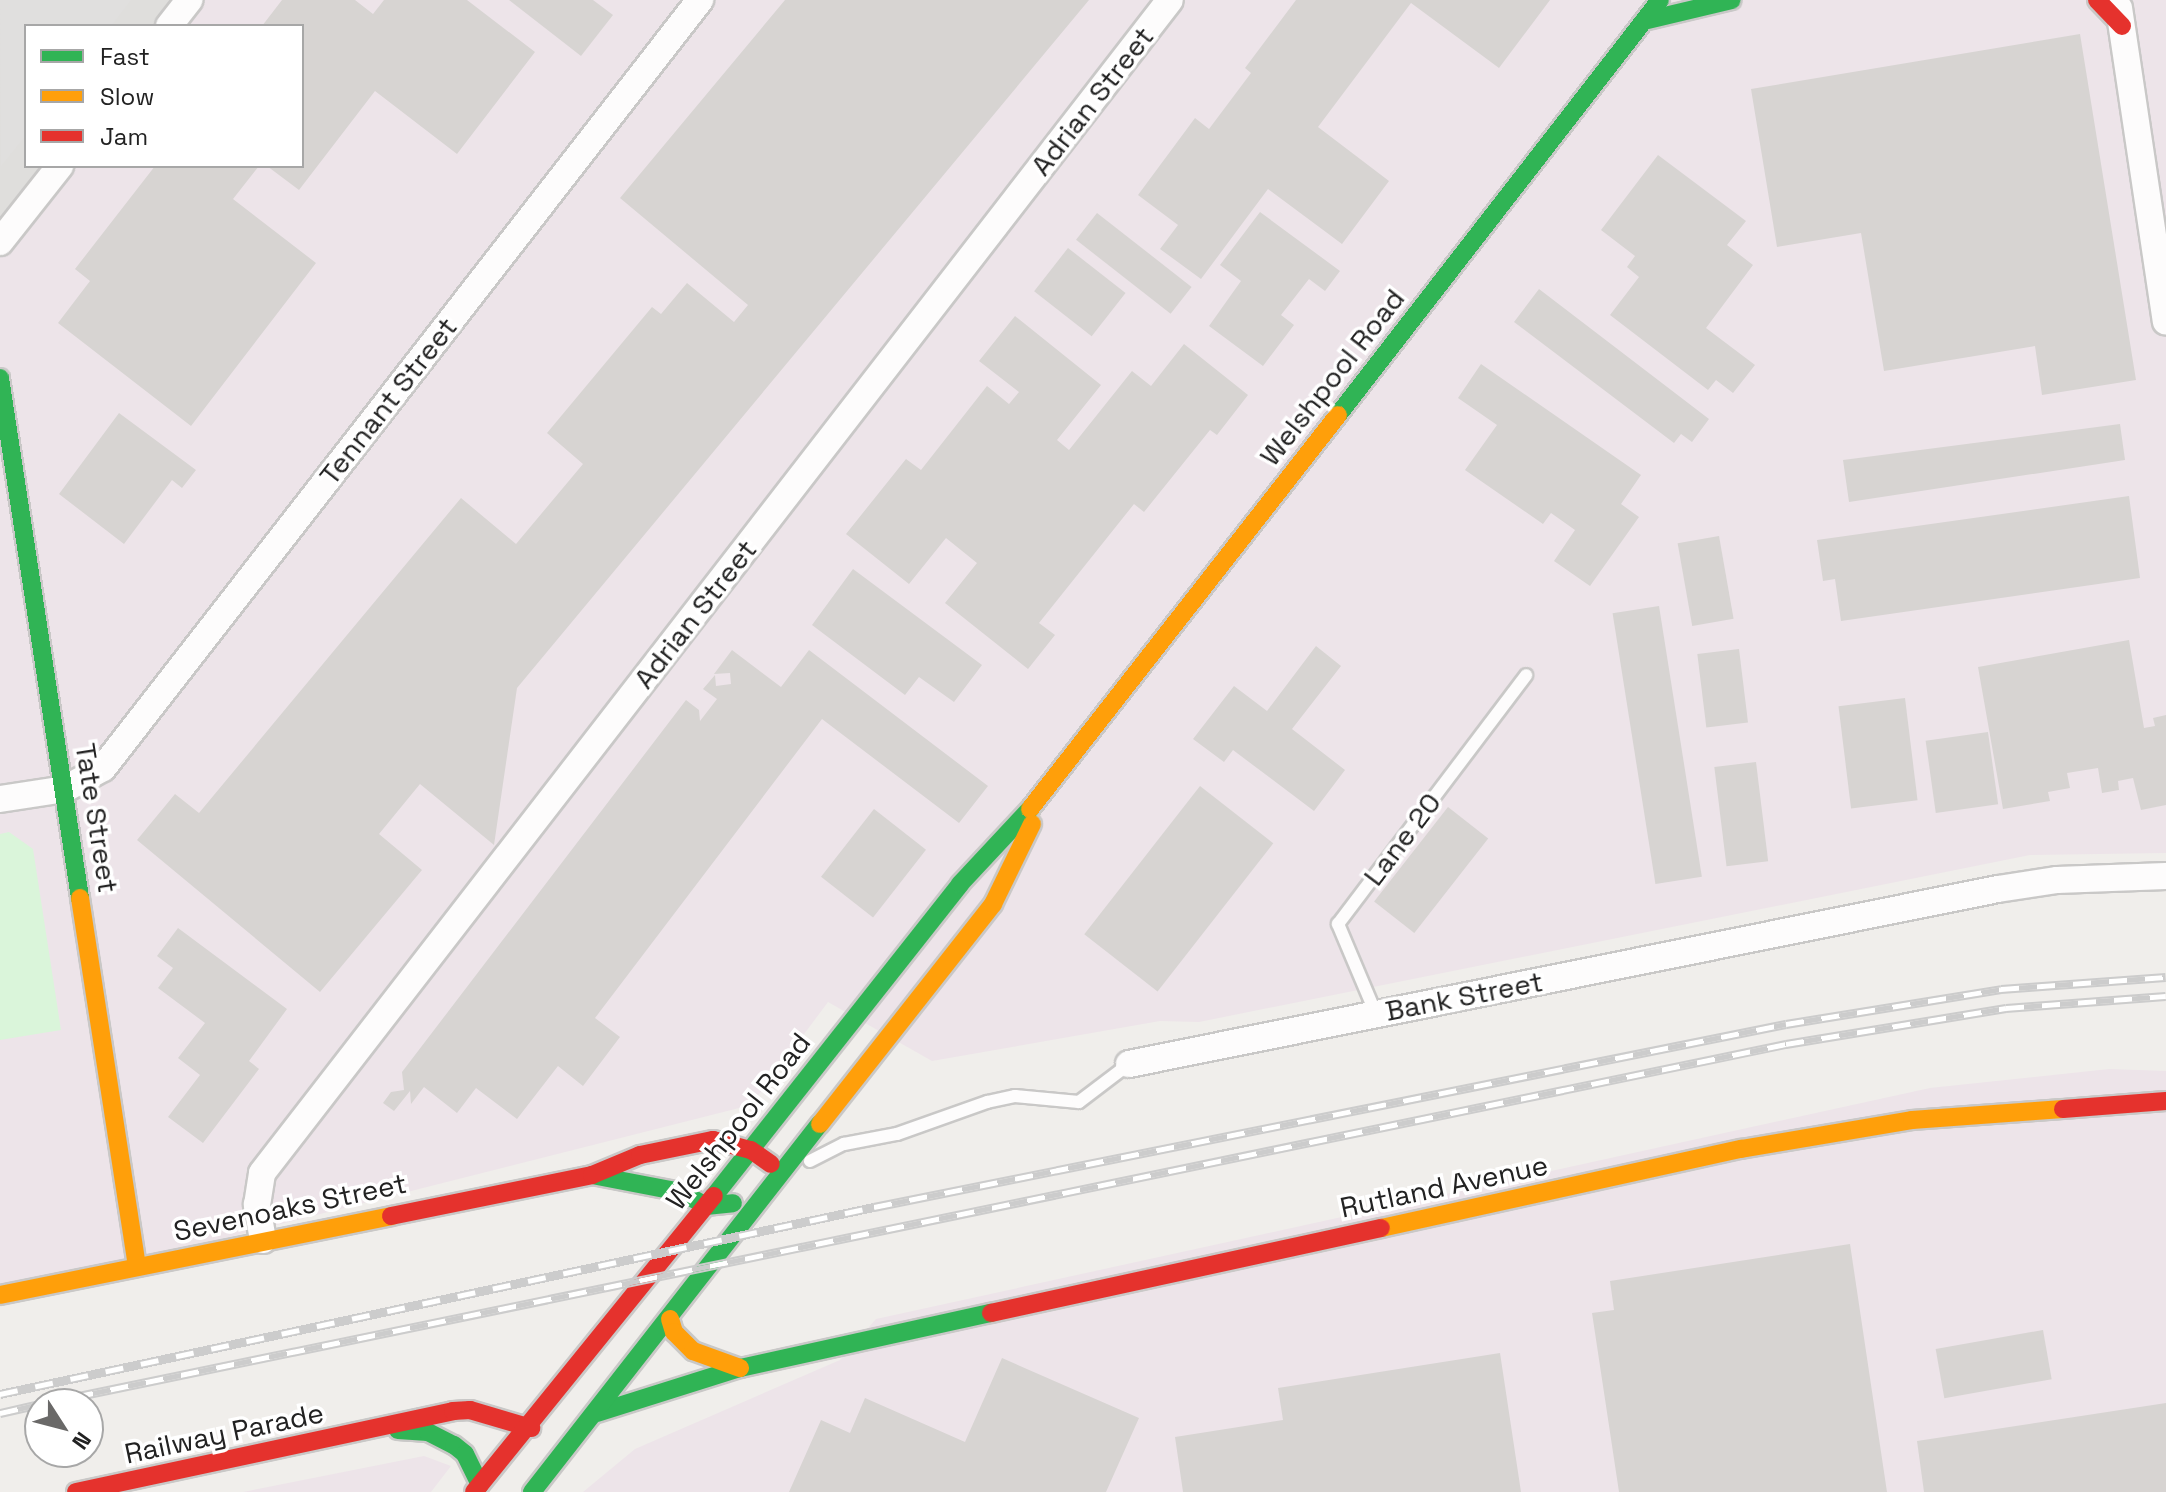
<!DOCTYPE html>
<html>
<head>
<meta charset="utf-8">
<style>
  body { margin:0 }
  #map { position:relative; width:2166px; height:1492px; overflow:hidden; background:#f0eeeb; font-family:"Space Grotesk",sans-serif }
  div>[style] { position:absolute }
  .residential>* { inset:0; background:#dfdedc }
  .industrial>* { inset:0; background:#ede4e9 }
  .park>* { inset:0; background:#daf5da }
  .parking>* { inset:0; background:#e0dfde }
  .building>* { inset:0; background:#d7d4d2; transform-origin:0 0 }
  .roads { filter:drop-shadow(2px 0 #c9c8c7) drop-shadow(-2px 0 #c9c8c7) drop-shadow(0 2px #c9c8c7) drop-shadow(0 -2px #c9c8c7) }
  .lane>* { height:12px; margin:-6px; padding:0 6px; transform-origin:6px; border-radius:6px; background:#fdfcfc }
  .street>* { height:26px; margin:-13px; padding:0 13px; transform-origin:13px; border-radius:13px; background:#fdfcfc }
  .fast>* { height:18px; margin:-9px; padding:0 9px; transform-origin:9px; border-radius:9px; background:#30b455 }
  .slow>* { height:18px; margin:-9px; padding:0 9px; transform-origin:9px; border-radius:9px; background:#ff9f0a }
  .jam>* { height:18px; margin:-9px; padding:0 9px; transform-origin:9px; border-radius:9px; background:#e5322d }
  .rail>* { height:9px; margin-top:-4.5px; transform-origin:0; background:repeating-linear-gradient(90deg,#fff 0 18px,#ccc 0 36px); box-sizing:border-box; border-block:2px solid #ccc }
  span { translate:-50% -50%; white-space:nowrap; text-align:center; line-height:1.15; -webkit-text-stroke:7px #fff; paint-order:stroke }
  .street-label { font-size:28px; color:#222 }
  .legend { position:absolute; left:24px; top:24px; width:280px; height:144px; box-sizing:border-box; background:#fff; border:2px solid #a7a7a7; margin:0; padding:10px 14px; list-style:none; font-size:24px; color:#222 }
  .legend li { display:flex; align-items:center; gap:16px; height:40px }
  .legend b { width:40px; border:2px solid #a7a7a7 }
  .north { position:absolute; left:24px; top:1388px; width:80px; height:80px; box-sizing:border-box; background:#fff; border:2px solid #a7a7a7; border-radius:50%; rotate:126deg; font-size:22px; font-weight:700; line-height:32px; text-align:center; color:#222 }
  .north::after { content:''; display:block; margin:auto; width:28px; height:36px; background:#6a6968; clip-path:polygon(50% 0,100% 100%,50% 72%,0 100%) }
</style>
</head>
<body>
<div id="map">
  <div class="residential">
    <div style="clip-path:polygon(0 0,190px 0,170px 26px,26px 26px,26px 166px,60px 166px,0 242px)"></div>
  </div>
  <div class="industrial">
    <div style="clip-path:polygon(190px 0,2166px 0,2166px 853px,2030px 855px,1199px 1022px,1160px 1021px,932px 1061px,828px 1002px,751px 1105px,0 1295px,0 242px,60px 166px,302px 166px,302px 26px,170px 26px)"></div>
    <div style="clip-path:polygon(2109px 1069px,2166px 1071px,2166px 1492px,583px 1492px,635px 1449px,840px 1360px,876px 1319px,1930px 1088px)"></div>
    <div style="clip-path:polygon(424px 1456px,451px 1466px,431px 1492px,243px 1492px)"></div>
  </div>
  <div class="park">
    <div style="clip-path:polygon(9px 832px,33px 849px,61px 1030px,0 1040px,0 834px)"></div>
  </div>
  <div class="parking">
    <div style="clip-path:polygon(0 0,131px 0,111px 26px,26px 26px,26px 135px,1px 166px)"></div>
  </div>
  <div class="building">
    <div style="clip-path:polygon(282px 0,355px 0,373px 14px,384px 0,467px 0,535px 52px,457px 154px,375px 91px,299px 190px,267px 166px,302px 166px,302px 26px,262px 26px)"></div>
    <div style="clip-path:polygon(509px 0,593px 0,613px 15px,581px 56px)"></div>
    <div style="clip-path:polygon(785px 0,1089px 0,517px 688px,494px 845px,420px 784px,379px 834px,422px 870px,320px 992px,137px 840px,175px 794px,199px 813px,461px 498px,516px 544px,583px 464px,547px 433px,652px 307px,661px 314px,687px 283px,734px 322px,748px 305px,620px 198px)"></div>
    <div style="clip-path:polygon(1296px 0,1550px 0,1499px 68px,1411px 3px,1318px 127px,1389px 181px,1342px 244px,1268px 189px,1201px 279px,1160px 249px,1178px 225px,1138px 195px,1195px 118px,1209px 129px,1251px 73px,1245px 68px)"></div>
    <div style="clip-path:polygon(2080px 34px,2136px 380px,2042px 395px,2035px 346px,1884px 371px,1861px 233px,1777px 247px,1751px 89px)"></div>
    <div style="clip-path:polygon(1658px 155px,1746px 221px,1727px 245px,1753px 265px,1706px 328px,1755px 365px,1733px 393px,1716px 380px,1708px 390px,1610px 315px,1639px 277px,1627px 267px,1635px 256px,1601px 230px)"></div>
    <div style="clip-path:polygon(155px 166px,259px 166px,233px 199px,316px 263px,191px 426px,58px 323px,90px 281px,75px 269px)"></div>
    <div style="clip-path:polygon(1260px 212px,1340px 271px,1325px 291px,1309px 279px,1281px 315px,1294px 325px,1263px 366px,1209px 326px,1241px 281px,1220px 265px)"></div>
    <div style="left:1097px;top:213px;width:120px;height:34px;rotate:38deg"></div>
    <div style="left:1068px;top:248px;width:73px;height:55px;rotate:38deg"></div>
    <div style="clip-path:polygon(1539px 289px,1709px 419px,1692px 442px,1681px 434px,1674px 443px,1514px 322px)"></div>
    <div style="clip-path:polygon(1015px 316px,1101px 385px,1057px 440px,1069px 450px,1132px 371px,1151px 386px,1184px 344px,1248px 395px,1217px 435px,1210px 430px,1144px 512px,1134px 504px,1039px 623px,1055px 635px,1028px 669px,945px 603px,977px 563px,946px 538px,909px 584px,846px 534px,906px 459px,921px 470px,987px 386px,1009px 404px,1019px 392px,979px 361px)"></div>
    <div style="clip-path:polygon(1481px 364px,1641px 475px,1621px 504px,1639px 517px,1590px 586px,1554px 561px,1575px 530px,1551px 513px,1543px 524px,1465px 470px,1497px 425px,1458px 398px)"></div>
    <div style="clip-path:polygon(119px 413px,196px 470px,182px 488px,172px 480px,124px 544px,59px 494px)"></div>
    <div style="clip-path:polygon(2120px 424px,2125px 460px,1849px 502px,1843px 460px)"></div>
    <div style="clip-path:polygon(2129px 496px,2140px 578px,1841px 621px,1835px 579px,1823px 581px,1817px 540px)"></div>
    <div style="left:1719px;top:536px;width:84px;height:42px;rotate:80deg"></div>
    <div style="clip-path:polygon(853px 569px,982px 665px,954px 702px,919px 677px,905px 695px,812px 625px)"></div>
    <div style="left:1659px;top:606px;width:274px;height:47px;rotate:81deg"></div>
    <div style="clip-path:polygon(2129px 640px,2144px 728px,2155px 726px,2153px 718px,2166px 715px,2166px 805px,2141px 810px,2133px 778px,2118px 781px,2119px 790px,2102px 793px,2098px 768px,2067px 773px,2070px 788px,2048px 792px,2050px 801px,2003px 809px,1978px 667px)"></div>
    <div style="clip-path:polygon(1316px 646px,1341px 666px,1292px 729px,1345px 770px,1314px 811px,1233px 750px,1224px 762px,1193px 739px,1234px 686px,1267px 711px)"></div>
    <div style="left:1739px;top:649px;width:74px;height:42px;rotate:83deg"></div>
    <div style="clip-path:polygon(732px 650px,781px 687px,809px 650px,988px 786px,959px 823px,822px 719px,595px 1018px,620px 1037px,583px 1086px,558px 1066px,517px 1119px,476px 1088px,457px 1113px,424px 1087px,411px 1104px,410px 1091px,394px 1111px,383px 1103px,391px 1092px,404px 1090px,402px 1072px,686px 700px,699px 710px,700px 721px,717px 699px,703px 689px,715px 675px,716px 686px,731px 684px,730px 673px,714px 674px)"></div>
    <div style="left:1905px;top:698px;width:103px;height:67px;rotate:83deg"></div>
    <div style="left:1988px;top:732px;width:73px;height:63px;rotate:82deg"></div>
    <div style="left:1756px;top:762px;width:100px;height:42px;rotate:83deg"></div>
    <div style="left:1200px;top:786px;width:93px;height:188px;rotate:38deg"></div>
    <div style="left:1448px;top:807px;width:51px;height:120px;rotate:38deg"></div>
    <div style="left:874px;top:809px;width:66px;height:86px;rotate:38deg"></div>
    <div style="clip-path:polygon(178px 928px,287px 1009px,249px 1061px,259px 1069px,203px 1143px,168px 1117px,200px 1075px,178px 1058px,205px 1023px,158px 988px,173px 968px,157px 956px)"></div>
    <div style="clip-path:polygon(1850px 1244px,1887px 1492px,1619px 1492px,1592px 1313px,1614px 1310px,1610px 1281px)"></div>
    <div style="left:2043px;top:1330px;width:50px;height:109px;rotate:80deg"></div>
    <div style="clip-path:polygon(1500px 1353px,1521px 1492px,1183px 1492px,1175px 1437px,1283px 1420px,1278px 1388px)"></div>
    <div style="clip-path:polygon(1002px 1358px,1139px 1418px,1106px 1492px,789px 1492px,821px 1420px,850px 1433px,865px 1398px,965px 1442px)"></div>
    <div style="clip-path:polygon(2166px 1403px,2166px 1492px,1924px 1492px,1917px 1441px)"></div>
  </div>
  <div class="roads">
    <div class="lane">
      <div style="left:1376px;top:1014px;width:98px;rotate:-112.9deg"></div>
      <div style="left:1338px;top:924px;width:312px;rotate:-52.9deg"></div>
      <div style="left:810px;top:1161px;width:38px;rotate:-27deg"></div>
      <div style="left:844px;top:1144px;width:54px;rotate:-10.7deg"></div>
      <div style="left:897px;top:1134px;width:96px;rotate:-19.6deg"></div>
      <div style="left:987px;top:1102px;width:29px;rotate:-12deg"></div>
      <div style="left:1015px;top:1096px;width:64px;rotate:5.4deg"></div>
      <div style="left:1079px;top:1102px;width:63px;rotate:-37.2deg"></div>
    </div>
    <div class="street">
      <div style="left:2119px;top:8px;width:317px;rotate:81.5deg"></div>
      <div style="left:169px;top:26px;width:33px;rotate:-52deg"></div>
      <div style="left:0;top:242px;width:97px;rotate:-51.7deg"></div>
      <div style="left:0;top:799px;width:66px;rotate:-8.7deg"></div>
      <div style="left:65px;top:789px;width:43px;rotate:-28.9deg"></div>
      <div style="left:103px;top:768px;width:973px;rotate:-52.14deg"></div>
      <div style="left:1129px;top:1064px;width:886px;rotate:-11.39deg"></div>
      <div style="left:1998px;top:889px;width:60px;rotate:-8.7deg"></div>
      <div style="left:2057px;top:880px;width:109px;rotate:-2.1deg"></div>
      <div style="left:263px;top:1240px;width:36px;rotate:-100deg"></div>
      <div style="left:257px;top:1205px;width:32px;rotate:-81deg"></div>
      <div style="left:262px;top:1173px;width:1483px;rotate:-52.26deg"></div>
    </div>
    <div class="fast">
      <div style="left:1644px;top:21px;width:90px;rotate:-13.4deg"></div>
      <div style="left:0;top:378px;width:526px;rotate:81.25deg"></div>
      <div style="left:1338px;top:415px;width:525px;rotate:-52.19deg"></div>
      <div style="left:592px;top:1175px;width:91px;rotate:10.8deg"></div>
      <div style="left:681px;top:1192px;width:29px;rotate:29deg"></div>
      <div style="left:706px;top:1206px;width:27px;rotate:-6deg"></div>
      <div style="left:714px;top:1196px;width:397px;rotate:-51.7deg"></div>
      <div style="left:960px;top:884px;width:103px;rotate:-47deg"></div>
      <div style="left:597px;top:1413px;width:150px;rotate:-17.5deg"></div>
      <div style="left:740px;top:1368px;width:257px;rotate:-12.4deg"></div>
      <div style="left:398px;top:1430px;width:30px;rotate:4deg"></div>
      <div style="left:428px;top:1432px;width:29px;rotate:27deg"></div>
      <div style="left:454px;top:1445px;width:14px;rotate:39deg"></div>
      <div style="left:465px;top:1454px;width:34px;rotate:64deg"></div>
      <div style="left:532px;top:1492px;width:467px;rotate:-52deg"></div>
    </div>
    <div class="slow">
      <div style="left:1030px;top:809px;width:500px;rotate:-51.98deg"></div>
      <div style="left:80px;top:898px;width:373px;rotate:81.2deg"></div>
      <div style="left:820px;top:1124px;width:280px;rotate:-51.8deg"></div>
      <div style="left:993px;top:904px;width:89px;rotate:-64deg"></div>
      <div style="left:1381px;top:1228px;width:369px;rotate:-12.4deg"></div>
      <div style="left:1741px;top:1149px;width:173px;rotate:-9.6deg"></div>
      <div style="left:1912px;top:1120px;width:151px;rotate:-4.2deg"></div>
      <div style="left:0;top:1295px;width:399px;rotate:-11.4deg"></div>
      <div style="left:670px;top:1319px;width:14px;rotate:73deg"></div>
      <div style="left:674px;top:1332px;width:27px;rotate:45deg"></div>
      <div style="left:693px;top:1351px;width:50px;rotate:19.9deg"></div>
    </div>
    <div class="jam">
      <div style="left:2097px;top:0;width:36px;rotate:46deg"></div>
      <div style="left:2063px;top:1109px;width:103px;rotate:-4.4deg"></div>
      <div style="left:391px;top:1216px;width:205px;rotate:-11.5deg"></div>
      <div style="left:592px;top:1175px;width:52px;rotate:-22.6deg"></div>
      <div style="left:640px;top:1155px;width:75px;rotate:-11.6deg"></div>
      <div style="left:713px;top:1140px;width:39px;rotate:15deg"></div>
      <div style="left:751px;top:1150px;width:24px;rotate:35deg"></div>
      <div style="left:991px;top:1313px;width:399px;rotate:-12.3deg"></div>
      <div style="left:76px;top:1492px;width:386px;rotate:-12.1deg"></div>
      <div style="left:453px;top:1411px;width:17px;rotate:-3deg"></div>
      <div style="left:470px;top:1410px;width:64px;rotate:16.4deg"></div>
      <div style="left:474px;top:1492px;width:381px;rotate:-51deg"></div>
    </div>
  </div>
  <div class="rail">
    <div style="left:0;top:1394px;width:894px;rotate:-12.08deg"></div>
    <div style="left:874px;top:1207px;width:930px;rotate:-11.35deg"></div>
    <div style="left:1786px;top:1024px;width:218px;rotate:-9.2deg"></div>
    <div style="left:2001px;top:989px;width:165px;rotate:-4.2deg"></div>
    <div style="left:40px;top:1404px;width:1783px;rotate:-11.65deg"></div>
    <div style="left:1786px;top:1044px;width:223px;rotate:-9.3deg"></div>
    <div style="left:2006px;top:1008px;width:160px;rotate:-4.3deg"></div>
    <div style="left:0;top:1413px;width:41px;rotate:-12.7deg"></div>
  </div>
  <div class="street-label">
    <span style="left:1092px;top:101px;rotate:-52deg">Adrian Street</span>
    <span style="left:1332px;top:377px;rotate:-52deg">Welshpool Road</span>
    <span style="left:388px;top:401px;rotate:-52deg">Tennant Street</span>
    <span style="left:695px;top:614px;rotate:-52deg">Adrian Street</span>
    <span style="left:97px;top:818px;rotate:81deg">Tate Street</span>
    <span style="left:1402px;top:839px;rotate:-53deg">Lane 20</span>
    <span style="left:1464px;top:996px;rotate:-11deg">Bank Street</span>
    <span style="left:738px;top:1121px;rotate:-52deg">Welshpool Road</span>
    <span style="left:1444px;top:1186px;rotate:-12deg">Rutland Avenue</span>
    <span style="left:290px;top:1207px;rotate:-12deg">Sevenoaks Street</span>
    <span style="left:224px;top:1433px;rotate:-12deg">Railway Parade</span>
  </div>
  <ul class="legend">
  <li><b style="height:10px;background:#30b455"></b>Fast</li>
  <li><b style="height:10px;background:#ff9f0a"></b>Slow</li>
  <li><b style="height:10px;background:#e5322d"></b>Jam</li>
  </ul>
  <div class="north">N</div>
</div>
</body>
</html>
